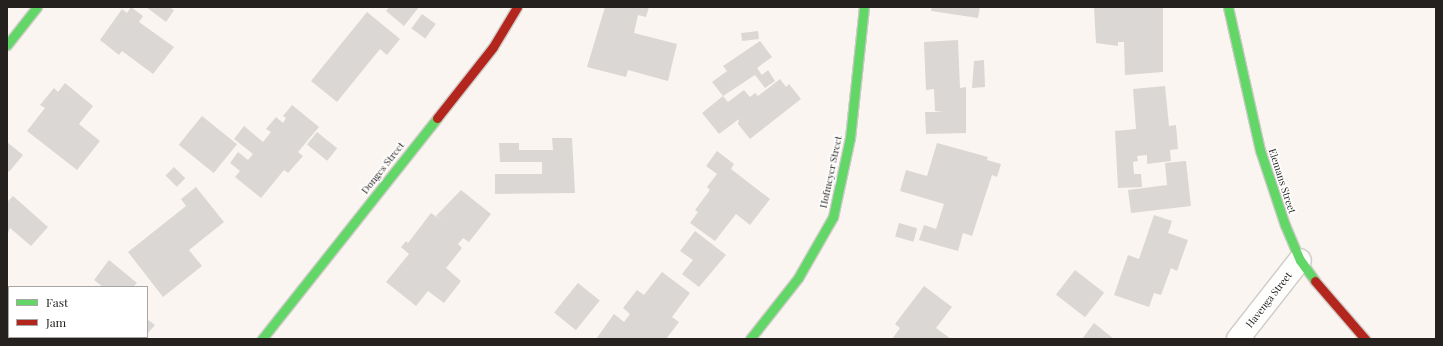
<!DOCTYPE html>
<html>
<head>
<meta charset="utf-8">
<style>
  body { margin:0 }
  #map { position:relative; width:1443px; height:346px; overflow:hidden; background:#faf5f0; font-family:"Playfair Display",serif }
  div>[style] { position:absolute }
  .building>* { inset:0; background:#dbd7d4; transform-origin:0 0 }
  .roads { filter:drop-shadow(1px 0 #cfcbc8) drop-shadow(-1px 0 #cfcbc8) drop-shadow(0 1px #cfcbc8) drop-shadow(0 -1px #cfcbc8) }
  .street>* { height:22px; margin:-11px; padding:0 11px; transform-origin:11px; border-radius:11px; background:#fefefd }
  .fast>* { height:9px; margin:-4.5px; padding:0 4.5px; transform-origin:4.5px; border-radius:4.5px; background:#63d668 }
  .jam>* { height:9px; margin:-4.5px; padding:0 4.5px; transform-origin:4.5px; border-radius:4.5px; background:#b3261e }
  span { translate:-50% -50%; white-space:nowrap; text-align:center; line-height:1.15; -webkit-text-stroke:3px #fff; paint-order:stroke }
  .street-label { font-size:10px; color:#24211e }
  .frame { position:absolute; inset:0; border:8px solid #24211e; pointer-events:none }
  .legend { position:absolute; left:8px; top:286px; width:140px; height:52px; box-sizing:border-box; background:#fff; border:1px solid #a7a6a5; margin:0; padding:5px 7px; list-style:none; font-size:12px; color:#24211e }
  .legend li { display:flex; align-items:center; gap:8px; height:20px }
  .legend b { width:20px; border:1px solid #a7a6a5 }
</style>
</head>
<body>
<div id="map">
  <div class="building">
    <div style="clip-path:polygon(131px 7px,143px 16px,139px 22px,174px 47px,153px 74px,122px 51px,119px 55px,100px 40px,122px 9px,127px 13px)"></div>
    <div style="clip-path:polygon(146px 7px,169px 7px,174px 10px,166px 22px)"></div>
    <div style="clip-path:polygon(389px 7px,419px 7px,404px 26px,386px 11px)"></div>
    <div style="clip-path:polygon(605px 7px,649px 7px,646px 17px,638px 15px,634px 33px,677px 44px,668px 81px,628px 70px,626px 77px,587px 67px)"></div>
    <div style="clip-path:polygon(932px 7px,980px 7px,978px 18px,931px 11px)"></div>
    <div style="clip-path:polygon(1094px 7px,1163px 7px,1163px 72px,1125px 75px,1124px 42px,1118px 42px,1118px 46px,1096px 43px)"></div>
    <div style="clip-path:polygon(367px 12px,400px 39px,387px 55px,380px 49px,337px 102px,311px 81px)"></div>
    <div style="left:422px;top:14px;width:17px;height:18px;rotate:36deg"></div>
    <div style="left:758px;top:31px;width:8px;height:17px;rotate:83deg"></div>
    <div style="clip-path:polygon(958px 40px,960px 88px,966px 87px,966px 133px,926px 134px,925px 112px,943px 112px,935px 111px,934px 89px,926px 90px,924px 42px)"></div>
    <div style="clip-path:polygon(760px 41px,772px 57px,757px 68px,762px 75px,768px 70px,775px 81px,765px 88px,755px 75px,723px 96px,712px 82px,727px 71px,723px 66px)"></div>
    <div style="clip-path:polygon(984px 60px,985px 87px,972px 88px,974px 61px)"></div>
    <div style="clip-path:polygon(780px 79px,786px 87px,789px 84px,801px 99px,750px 139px,738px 124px,739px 119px,719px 134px,702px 113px,723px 96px,728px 102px,744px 90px,750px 97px,755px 93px,758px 96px)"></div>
    <div style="clip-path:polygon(65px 83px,93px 106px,79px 124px,100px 141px,77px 170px,27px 131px,45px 108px,40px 105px,54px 88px,58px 92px)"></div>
    <div style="clip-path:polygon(1165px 86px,1169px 126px,1176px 125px,1178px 149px,1170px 150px,1171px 161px,1147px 164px,1147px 155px,1137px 156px,1138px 161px,1133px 162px,1134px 174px,1141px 174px,1142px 187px,1118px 188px,1115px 131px,1136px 129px,1133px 89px)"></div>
    <div style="clip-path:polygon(292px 105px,319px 127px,298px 152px,303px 156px,288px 173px,284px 170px,261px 198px,235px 177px,240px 171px,230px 163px,238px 152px,248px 160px,253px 154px,234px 139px,244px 126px,263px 142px,271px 132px,266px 129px,276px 117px,283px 123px,286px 118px,283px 116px)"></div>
    <div style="left:202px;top:116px;width:45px;height:37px;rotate:39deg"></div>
    <div style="left:317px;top:132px;width:26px;height:16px;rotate:39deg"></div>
    <div style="clip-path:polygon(552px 138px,572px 138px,575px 193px,495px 194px,495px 174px,542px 174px,542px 162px,500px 162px,499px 143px,519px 143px,519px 150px,553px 150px)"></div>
    <div style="clip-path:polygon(7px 142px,23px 155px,9px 172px,7px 170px)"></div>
    <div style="clip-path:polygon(937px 143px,988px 157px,987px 160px,1001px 164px,997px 177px,992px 175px,972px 236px,963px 233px,958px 251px,919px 240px,924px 225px,936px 229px,944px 204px,900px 191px,906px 170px,927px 176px)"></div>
    <div style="clip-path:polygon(717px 151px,734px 164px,731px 169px,770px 199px,750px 225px,736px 214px,715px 241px,690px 223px,698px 212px,695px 210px,710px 190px,707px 187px,717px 174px,706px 166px)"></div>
    <div style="clip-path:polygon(1186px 161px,1191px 206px,1131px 213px,1128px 190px,1167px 185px,1165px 163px)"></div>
    <div style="left:174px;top:167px;width:16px;height:12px;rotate:45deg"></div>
    <div style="clip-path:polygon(196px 187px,224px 222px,189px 250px,202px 266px,163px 297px,128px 252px,186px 206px,181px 199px)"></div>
    <div style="clip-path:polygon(461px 190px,491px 214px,469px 242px,463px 238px,458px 244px,462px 248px,446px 268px,461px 281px,444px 303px,428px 291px,416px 306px,386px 282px,409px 254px,401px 247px,406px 241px,408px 243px,431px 213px,442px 221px,436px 216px)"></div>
    <div style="clip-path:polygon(13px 196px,48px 227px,31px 246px,10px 228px,7px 235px,7px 202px)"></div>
    <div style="clip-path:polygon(1154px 215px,1172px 221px,1168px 233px,1188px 240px,1177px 271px,1171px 268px,1161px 295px,1154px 293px,1149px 307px,1114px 295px,1128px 255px,1139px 259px)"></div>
    <div style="left:899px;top:223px;width:19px;height:14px;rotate:16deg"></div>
    <div style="clip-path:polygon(695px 231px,726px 255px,699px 287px,682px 274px,693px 260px,680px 251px)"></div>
    <div style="clip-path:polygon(109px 260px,137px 283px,133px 287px,103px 287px,94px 280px)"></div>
    <div style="left:1075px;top:270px;width:37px;height:31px;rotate:38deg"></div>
    <div style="clip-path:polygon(662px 272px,690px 293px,672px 317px,679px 322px,666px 339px,596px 339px,614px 314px,624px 322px,630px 314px,623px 308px,637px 290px,644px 295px)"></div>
    <div style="left:578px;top:283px;width:28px;height:38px;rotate:39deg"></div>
    <div style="clip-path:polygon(924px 286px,952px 307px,936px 328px,951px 339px,892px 339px,900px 328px,895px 324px)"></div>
    <div style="clip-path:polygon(147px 319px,155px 325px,147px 334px)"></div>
    <div style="clip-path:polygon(1094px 323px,1114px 339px,1082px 339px)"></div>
    <div style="clip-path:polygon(105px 337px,145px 337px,104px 339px)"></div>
  </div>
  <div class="roads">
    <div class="street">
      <div style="left:1238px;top:339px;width:100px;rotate:-51.9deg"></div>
    </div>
    <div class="fast">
      <div style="left:1228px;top:7px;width:147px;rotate:77.4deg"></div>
      <div style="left:1260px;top:150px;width:79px;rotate:71.6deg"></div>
      <div style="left:1285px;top:225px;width:38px;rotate:67deg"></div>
      <div style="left:1300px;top:260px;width:26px;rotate:54deg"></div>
      <div style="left:7px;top:45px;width:48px;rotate:-51.7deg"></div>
      <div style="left:262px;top:339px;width:282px;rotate:-51.6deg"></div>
      <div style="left:750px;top:339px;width:78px;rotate:-51.8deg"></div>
      <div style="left:798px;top:278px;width:70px;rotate:-60.2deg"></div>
      <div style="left:833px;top:217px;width:81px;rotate:-77.9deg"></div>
      <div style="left:850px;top:138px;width:132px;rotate:-83.9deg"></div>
    </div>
    <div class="jam">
      <div style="left:437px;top:118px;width:90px;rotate:-51.7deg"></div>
      <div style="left:493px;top:47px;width:47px;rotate:-59deg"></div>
      <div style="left:1315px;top:281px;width:77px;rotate:49.2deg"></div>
    </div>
  </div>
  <div class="street-label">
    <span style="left:383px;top:168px;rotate:-52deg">Donges Street</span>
    <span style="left:831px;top:172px;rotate:-78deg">Hofmeyer Street</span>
    <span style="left:1282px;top:181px;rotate:72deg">Elemans Street</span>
    <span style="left:1269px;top:300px;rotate:-52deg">Havenga Street</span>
  </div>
  <div class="frame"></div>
  <ul class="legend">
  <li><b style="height:5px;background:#63d668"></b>Fast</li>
  <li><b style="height:5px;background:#b3261e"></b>Jam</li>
  </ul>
</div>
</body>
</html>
